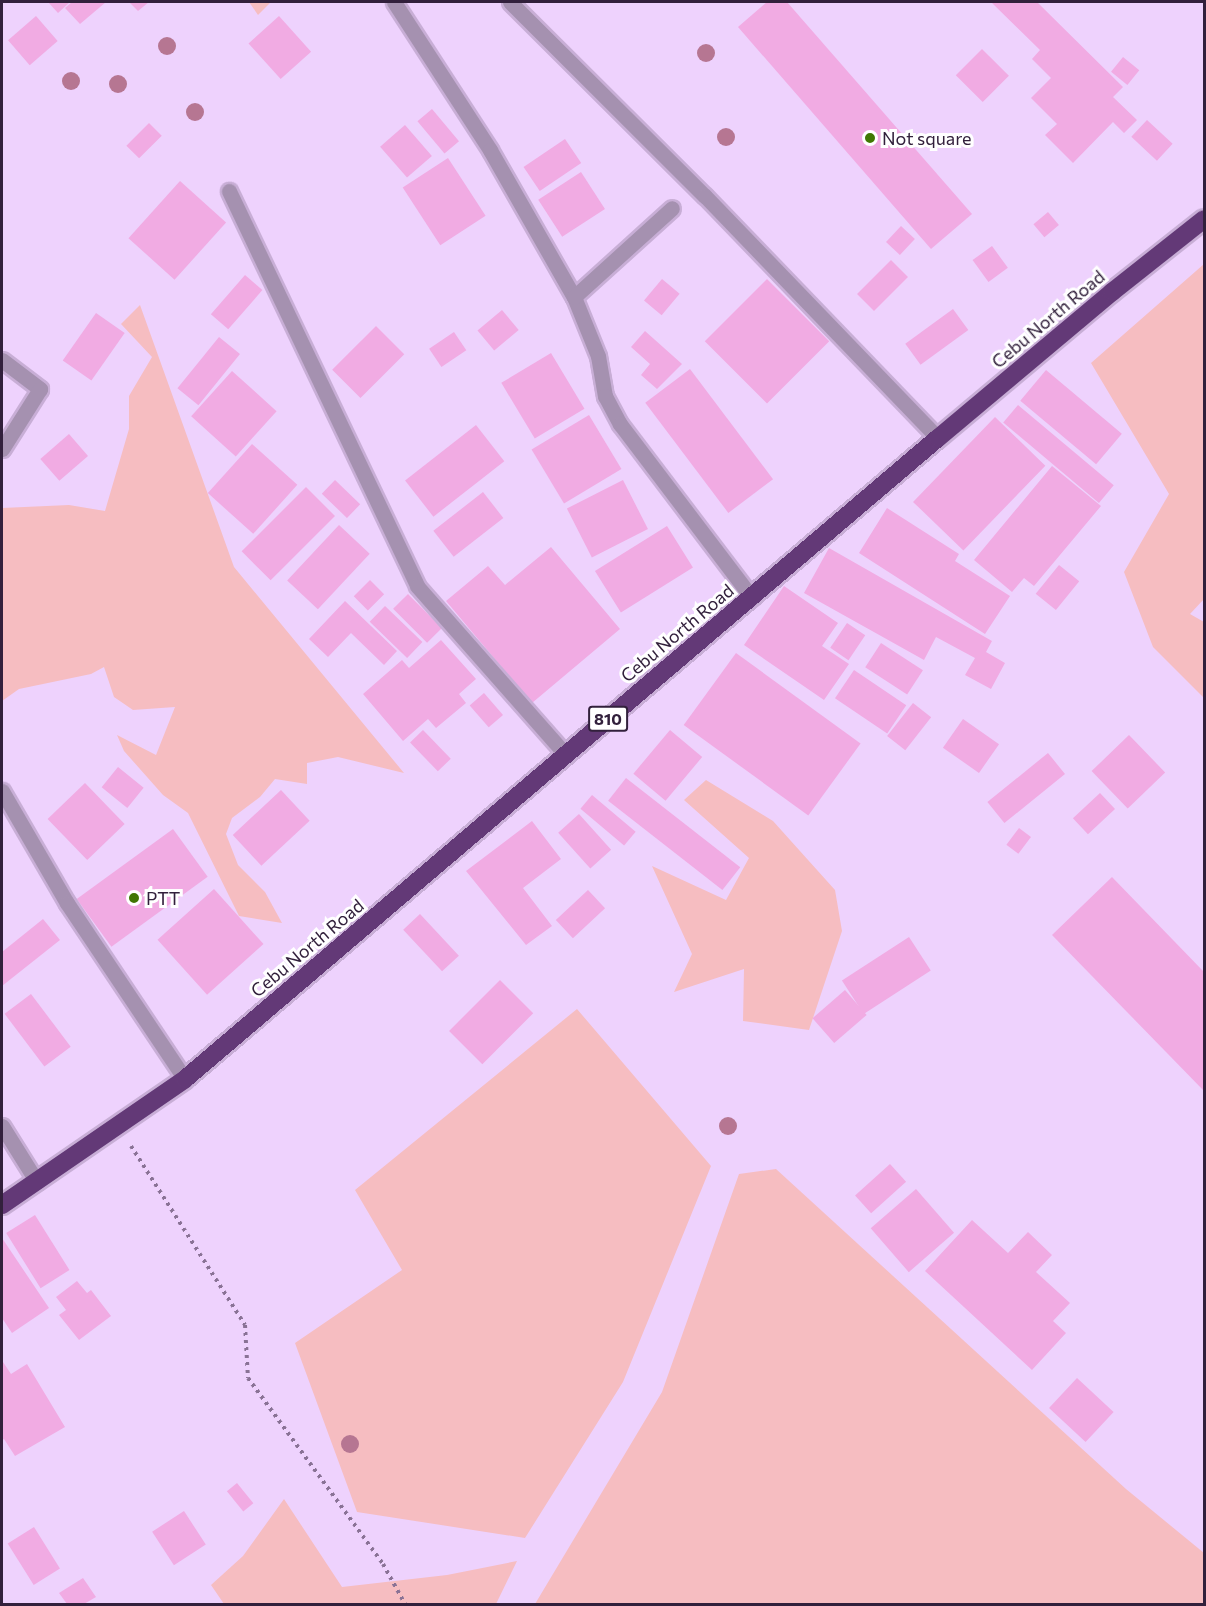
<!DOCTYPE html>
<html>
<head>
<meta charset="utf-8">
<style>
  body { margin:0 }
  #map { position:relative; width:1206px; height:1606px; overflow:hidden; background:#eed2fd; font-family:Commissioner,sans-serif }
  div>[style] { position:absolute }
  .green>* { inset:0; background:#f6bdc1 }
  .building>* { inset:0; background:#f1abe3; transform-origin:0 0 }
  .path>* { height:4px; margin-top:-2px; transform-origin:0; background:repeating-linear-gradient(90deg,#897295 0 3px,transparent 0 7.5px) }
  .roads { filter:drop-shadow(2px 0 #c8aed6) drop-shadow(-2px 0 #c8aed6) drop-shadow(0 2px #c8aed6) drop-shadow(0 -2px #c8aed6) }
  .minor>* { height:15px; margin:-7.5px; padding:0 7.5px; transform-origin:7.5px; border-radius:7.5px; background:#a591b0 }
  .highway>* { height:18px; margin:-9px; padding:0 9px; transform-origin:9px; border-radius:9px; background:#633977 }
  .trees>* { width:18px; height:18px; margin:-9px; border-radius:50%; background:#b67692 }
  .dots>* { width:16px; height:16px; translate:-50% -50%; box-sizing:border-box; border:3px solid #fff; border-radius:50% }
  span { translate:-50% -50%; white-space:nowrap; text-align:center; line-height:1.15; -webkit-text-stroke:6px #fff; paint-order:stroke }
  .shield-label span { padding:2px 4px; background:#fff; border:2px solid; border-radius:4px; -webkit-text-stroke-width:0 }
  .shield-label { font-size:16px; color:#32203c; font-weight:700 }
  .poi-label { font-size:18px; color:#32203c }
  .left { translate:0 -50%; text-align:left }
  .street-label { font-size:18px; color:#32203c }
  .frame { position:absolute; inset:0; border:3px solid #32203c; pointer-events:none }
</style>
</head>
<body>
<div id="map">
  <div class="green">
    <div style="clip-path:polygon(249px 2px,271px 2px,258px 15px)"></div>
    <div style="clip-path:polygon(1204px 264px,1204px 599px,1190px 614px,1204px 622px,1204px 698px,1153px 647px,1124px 572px,1169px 494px,1091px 363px)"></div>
    <div style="clip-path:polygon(140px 305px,234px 567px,404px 773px,338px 757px,307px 763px,307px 784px,275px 779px,260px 797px,232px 818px,226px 834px,238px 865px,265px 892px,282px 923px,239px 916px,188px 813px,163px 795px,124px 751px,117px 735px,156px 755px,175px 707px,133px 710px,114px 697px,104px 667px,91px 674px,19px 689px,2px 701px,2px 508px,69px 505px,105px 511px,129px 429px,129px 396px,152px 357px,121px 324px)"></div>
    <div style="clip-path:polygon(706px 780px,773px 821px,835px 890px,842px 931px,809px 1030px,743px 1021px,744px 969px,674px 992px,692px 954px,652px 866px,726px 900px,749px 858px,684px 800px)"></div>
    <div style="clip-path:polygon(577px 1009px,711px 1166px,623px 1382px,525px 1538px,357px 1512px,295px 1343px,402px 1270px,355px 1190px)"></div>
    <div style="clip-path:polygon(776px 1169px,1126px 1489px,1204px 1553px,1204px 1604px,535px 1604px,662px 1392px,739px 1174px)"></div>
    <div style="clip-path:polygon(284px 1499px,342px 1587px,447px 1575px,517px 1561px,496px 1604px,224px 1604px,211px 1585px,243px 1556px)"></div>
  </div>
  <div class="building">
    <div style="clip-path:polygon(48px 2px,70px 2px,58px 13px)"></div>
    <div style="clip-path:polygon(72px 2px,106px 2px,80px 24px,65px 8px)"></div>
    <div style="clip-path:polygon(129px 2px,149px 2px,138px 11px)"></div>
    <div style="clip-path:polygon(767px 2px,787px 2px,972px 214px,931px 249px,738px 27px)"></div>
    <div style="clip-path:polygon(991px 2px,1037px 2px,1123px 87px,1113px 97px,1137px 120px,1124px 133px,1113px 122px,1073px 163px,1045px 135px,1057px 124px,1031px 98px,1051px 78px,1032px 59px,1040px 50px)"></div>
    <div style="left:36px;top:16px;width:33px;height:37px;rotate:49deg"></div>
    <div style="left:279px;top:16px;width:48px;height:41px;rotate:48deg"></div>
    <div style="left:982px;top:49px;width:38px;height:37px;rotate:45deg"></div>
    <div style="left:1123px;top:57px;width:21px;height:19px;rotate:39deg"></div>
    <div style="left:432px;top:109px;width:42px;height:19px;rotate:50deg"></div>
    <div style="left:1147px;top:120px;width:35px;height:23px;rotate:43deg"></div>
    <div style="left:149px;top:123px;width:18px;height:32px;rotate:45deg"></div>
    <div style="left:405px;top:125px;width:41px;height:33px;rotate:49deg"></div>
    <div style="left:565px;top:139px;width:29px;height:50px;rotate:56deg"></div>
    <div style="left:448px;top:158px;width:69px;height:54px;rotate:57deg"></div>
    <div style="left:581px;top:172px;width:44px;height:51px;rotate:57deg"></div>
    <div style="left:180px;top:181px;width:62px;height:77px;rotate:42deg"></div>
    <div style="left:1048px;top:212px;width:17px;height:19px;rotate:50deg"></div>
    <div style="left:901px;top:226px;width:19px;height:22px;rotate:43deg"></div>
    <div style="left:992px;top:246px;width:27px;height:24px;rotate:54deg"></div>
    <div style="left:891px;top:260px;width:24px;height:48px;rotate:45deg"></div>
    <div style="left:245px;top:275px;width:23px;height:52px;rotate:41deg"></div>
    <div style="left:662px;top:279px;width:23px;height:28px;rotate:40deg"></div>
    <div style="left:767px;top:279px;width:88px;height:88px;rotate:45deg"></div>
    <div style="left:953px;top:309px;width:26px;height:59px;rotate:54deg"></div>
    <div style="left:502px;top:310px;width:26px;height:32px;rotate:50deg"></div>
    <div style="left:96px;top:313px;width:35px;height:58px;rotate:35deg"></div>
    <div style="left:376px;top:326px;width:40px;height:62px;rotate:45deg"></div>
    <div style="clip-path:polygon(645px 331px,682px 364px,657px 389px,641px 375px,650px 364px,631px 347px)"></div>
    <div style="left:454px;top:332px;width:22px;height:30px;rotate:56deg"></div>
    <div style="left:219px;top:337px;width:27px;height:66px;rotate:39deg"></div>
    <div style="left:551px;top:353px;width:65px;height:58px;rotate:59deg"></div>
    <div style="left:690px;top:369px;width:138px;height:56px;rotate:53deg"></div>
    <div style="left:1046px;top:370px;width:99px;height:40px;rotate:40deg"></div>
    <div style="left:232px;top:371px;width:60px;height:61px;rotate:42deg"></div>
    <div style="left:1018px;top:405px;width:125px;height:23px;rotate:40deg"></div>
    <div style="left:589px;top:415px;width:63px;height:67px;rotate:59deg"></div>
    <div style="left:995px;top:417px;width:70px;height:118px;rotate:44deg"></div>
    <div style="left:476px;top:425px;width:46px;height:90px;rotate:52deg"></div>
    <div style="left:69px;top:434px;width:29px;height:38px;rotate:49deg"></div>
    <div style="left:252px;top:444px;width:61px;height:66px;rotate:42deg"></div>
    <div style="clip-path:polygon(1052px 466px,1101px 506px,1034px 586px,1024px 578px,1012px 592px,974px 560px)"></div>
    <div style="left:335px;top:480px;width:35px;height:19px;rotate:44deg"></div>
    <div style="left:623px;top:480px;width:55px;height:63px;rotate:63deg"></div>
    <div style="left:306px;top:487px;width:41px;height:91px;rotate:45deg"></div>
    <div style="left:483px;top:492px;width:33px;height:63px;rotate:52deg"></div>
    <div style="clip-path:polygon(887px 508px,959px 554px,955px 561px,1010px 596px,985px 634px,859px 553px)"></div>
    <div style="left:339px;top:525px;width:42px;height:76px;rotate:43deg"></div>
    <div style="left:667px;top:526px;width:49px;height:85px;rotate:58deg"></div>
    <div style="clip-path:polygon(551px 547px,620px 629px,532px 703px,446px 601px,488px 566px,505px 585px)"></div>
    <div style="clip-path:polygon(829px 548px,992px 641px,986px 652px,1005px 663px,991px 689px,965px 675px,975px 658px,936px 637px,924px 660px,804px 593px)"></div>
    <div style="left:1059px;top:565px;width:26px;height:37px;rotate:39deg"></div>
    <div style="left:370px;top:580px;width:20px;height:23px;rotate:45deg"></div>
    <div style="clip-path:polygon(784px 586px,838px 623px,822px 646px,849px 664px,824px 700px,744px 645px)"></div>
    <div style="left:408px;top:594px;width:48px;height:21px;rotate:45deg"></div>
    <div style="clip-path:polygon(345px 601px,397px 651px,384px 665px,351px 633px,328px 657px,309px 639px)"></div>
    <div style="left:385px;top:606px;width:52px;height:22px;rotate:44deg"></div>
    <div style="left:847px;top:623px;width:22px;height:30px;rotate:34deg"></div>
    <div style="clip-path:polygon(441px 640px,476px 679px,459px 694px,466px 703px,436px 728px,428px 719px,403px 741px,363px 694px,402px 660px,409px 668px)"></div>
    <div style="left:881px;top:643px;width:50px;height:29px;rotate:33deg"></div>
    <div style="left:736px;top:653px;width:154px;height:89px;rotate:36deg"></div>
    <div style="left:854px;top:670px;width:63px;height:34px;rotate:34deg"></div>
    <div style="left:484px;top:693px;width:29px;height:19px;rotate:49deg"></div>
    <div style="left:913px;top:703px;width:23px;height:42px;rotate:38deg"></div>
    <div style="left:963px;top:719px;width:44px;height:35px;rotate:35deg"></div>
    <div style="left:423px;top:730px;width:40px;height:18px;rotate:46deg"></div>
    <div style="left:670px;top:730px;width:42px;height:57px;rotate:40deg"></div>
    <div style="left:1129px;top:735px;width:52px;height:52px;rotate:46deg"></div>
    <div style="left:1048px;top:753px;width:27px;height:78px;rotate:51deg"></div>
    <div style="left:118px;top:767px;width:33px;height:26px;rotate:39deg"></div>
    <div style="left:626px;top:778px;width:145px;height:29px;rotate:38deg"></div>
    <div style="left:85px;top:783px;width:57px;height:52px;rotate:46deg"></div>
    <div style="left:281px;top:790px;width:42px;height:66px;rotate:47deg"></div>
    <div style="left:1100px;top:793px;width:22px;height:37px;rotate:47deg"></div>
    <div style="left:592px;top:795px;width:57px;height:18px;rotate:40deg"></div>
    <div style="left:579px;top:814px;width:48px;height:28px;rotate:48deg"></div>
    <div style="clip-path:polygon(532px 821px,561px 859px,523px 888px,552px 926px,526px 945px,466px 871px)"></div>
    <div style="left:1019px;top:828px;width:15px;height:21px;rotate:37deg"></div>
    <div style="left:173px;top:829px;width:59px;height:119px;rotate:54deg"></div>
    <div style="clip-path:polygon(1112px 877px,1204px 972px,1204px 1091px,1052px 935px)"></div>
    <div style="left:214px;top:889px;width:74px;height:76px;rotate:48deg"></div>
    <div style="left:588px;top:890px;width:25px;height:44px;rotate:47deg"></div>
    <div style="left:420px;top:914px;width:57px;height:23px;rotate:47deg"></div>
    <div style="clip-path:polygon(43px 919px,60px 940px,2px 986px,2px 952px)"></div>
    <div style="left:909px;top:937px;width:40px;height:80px;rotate:57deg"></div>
    <div style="left:500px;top:980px;width:47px;height:72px;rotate:45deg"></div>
    <div style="left:845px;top:990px;width:33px;height:43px;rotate:49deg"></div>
    <div style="left:31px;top:994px;width:66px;height:33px;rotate:53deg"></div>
    <div style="left:890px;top:1164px;width:24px;height:47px;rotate:48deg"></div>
    <div style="left:916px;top:1189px;width:58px;height:60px;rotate:49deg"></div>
    <div style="left:35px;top:1215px;width:65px;height:34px;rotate:58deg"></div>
    <div style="clip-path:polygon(972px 1220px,1008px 1253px,1028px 1232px,1052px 1255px,1036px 1272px,1070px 1303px,1053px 1321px,1066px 1333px,1032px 1370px,925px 1271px)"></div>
    <div style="clip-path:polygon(2px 1238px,49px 1308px,12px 1333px,2px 1318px)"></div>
    <div style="clip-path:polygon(77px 1281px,87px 1293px,91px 1290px,111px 1316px,79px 1340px,59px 1315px,66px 1310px,56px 1297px)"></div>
    <div style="clip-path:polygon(3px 1362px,11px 1374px,27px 1364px,65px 1427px,15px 1456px,4px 1439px,2px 1440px)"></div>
    <div style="left:1077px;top:1378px;width:50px;height:41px;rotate:43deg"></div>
    <div style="left:237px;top:1483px;width:26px;height:13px;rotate:51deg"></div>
    <div style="left:184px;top:1511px;width:40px;height:38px;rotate:57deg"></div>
    <div style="left:34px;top:1527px;width:49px;height:31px;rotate:58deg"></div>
    <div style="clip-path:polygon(83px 1578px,96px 1597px,84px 1604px,67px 1604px,59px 1593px)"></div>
  </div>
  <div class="path">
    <div style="left:131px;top:1146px;width:212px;rotate:57.5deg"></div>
    <div style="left:245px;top:1325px;width:53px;rotate:86.8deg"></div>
    <div style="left:248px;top:1378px;width:230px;rotate:54deg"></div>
    <div style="left:383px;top:1564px;width:46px;rotate:61.2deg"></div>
  </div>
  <div class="roads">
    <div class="minor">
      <div style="left:394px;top:2px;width:176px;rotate:57deg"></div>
      <div style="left:490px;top:150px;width:169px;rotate:60.3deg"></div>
      <div style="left:574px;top:297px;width:64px;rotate:67.9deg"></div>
      <div style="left:598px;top:356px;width:41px;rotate:80.1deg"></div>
      <div style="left:605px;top:396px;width:32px;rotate:62deg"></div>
      <div style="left:620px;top:424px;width:218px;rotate:52.8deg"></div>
      <div style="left:510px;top:2px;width:275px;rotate:44.9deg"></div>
      <div style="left:705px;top:196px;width:336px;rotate:46.1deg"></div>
      <div style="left:229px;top:191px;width:437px;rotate:64.5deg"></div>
      <div style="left:417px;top:586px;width:225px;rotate:48.6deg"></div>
      <div style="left:574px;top:297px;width:132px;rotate:-42.2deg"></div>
      <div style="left:2px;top:360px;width:48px;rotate:37.3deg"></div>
      <div style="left:40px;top:389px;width:71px;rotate:122.3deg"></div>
      <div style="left:2px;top:791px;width:129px;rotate:59.9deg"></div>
      <div style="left:67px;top:903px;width:212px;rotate:56.2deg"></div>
      <div style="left:2px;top:1126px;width:66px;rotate:58deg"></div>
    </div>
    <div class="highway">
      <div style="left:2px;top:1205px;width:222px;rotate:-34.5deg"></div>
      <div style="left:185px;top:1079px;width:989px;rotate:-40.41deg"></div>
      <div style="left:938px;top:438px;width:227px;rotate:-40deg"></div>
      <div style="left:1112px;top:292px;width:117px;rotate:-38.4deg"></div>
    </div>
  </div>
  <div class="trees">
    <div style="left:167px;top:46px"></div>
    <div style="left:706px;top:53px"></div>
    <div style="left:71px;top:81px"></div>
    <div style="left:118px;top:84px"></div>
    <div style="left:195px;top:112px"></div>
    <div style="left:726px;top:137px"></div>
    <div style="left:728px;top:1126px"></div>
    <div style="left:350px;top:1444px"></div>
  </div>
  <div class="dots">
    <div style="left:870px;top:138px;background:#407603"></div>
    <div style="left:134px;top:898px;background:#407603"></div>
  </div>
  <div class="shield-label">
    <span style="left:608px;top:719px">810</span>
  </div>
  <div class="poi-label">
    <span class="left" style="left:882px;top:138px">Not square</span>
    <span class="left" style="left:146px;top:898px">PTT</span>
  </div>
  <div class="street-label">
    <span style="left:1048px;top:319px;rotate:-40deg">Cebu North Road</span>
    <span style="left:677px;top:633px;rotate:-40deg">Cebu North Road</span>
    <span style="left:307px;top:948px;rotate:-40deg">Cebu North Road</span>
  </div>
  <div class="frame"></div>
</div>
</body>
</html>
